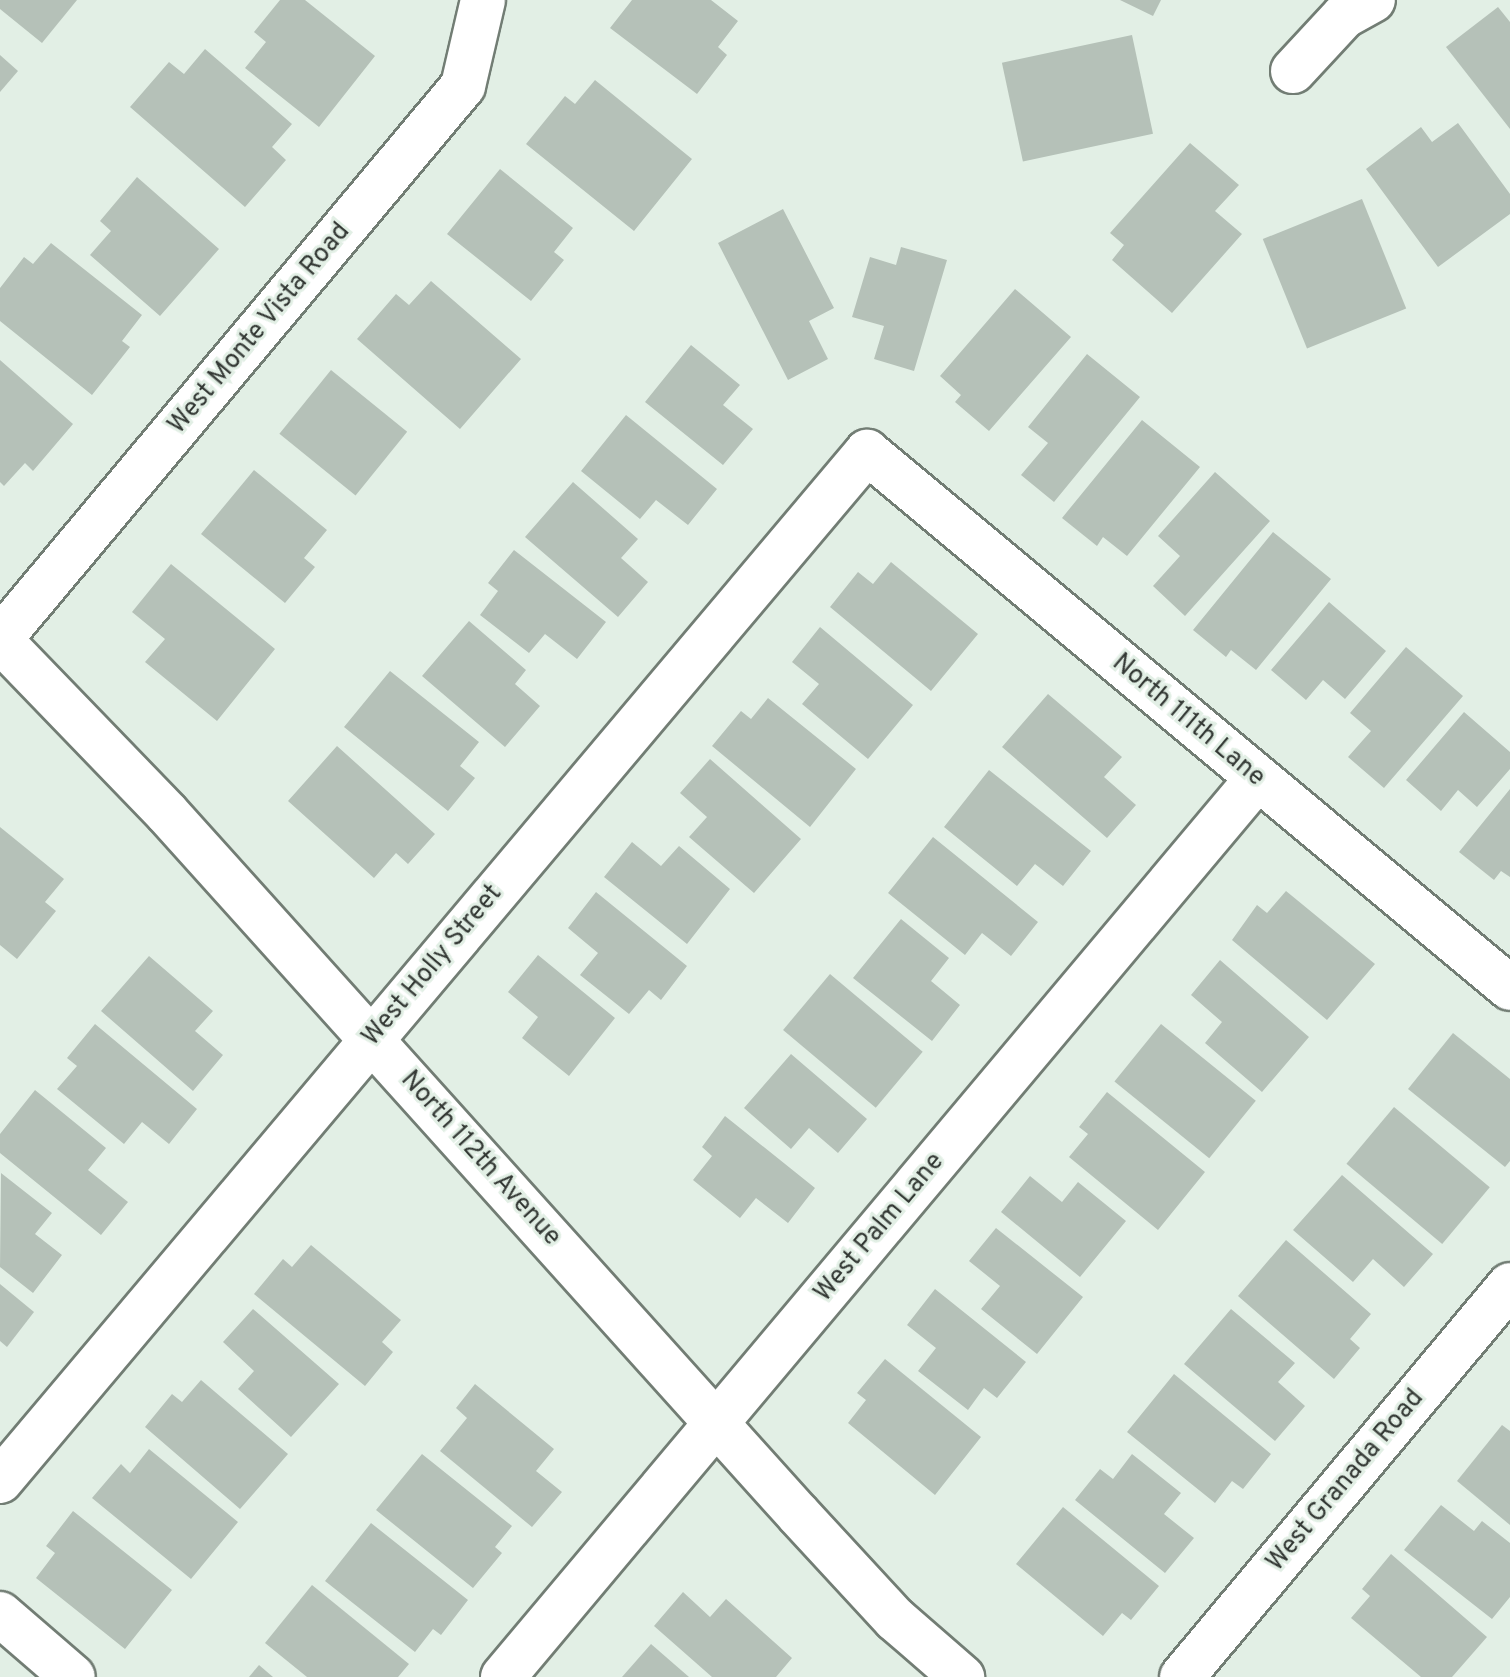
<!DOCTYPE html>
<html>
<head>
<meta charset="utf-8">
<style>
  body { margin:0 }
  #map { position:relative; width:1510px; height:1677px; overflow:hidden; background:#e2efe5; font-family:Overpass,sans-serif }
  div>[style] { position:absolute }
  .building>* { inset:0; background:#b5c1b8; transform-origin:0 0 }
  .roads { filter:drop-shadow(2px 0 #727d74) drop-shadow(-2px 0 #727d74) drop-shadow(0 2px #727d74) drop-shadow(0 -2px #727d74) }
  .street>* { height:44px; margin:-22px; padding:0 22px; transform-origin:22px; border-radius:22px; background:#fff }
  .secondary>* { height:44px; margin:-22px; padding:0 22px; transform-origin:22px; border-radius:22px; background:#fff }
  span { translate:-50% -50%; white-space:nowrap; text-align:center; line-height:1.15; -webkit-text-stroke:6px #e2efe5; paint-order:stroke }
  .street-label { font-size:26px; color:#333834 }
</style>
</head>
<body>
<div id="map">
  <div class="building">
    <div style="clip-path:polygon(0 0,77px 0,42px 43px,0 9px)"></div>
    <div style="clip-path:polygon(280px 0,305px 0,375px 56px,319px 127px,245px 68px,266px 42px,254px 32px)"></div>
    <div style="clip-path:polygon(632px 0,711px 0,738px 21px,718px 47px,727px 55px,697px 94px,610px 28px)"></div>
    <div style="clip-path:polygon(1120px 0,1161px 0,1153px 16px)"></div>
    <div style="clip-path:polygon(1498px 7px,1510px 22px,1510px 129px,1446px 47px)"></div>
    <div style="left:1132px;top:35px;width:101px;height:133px;rotate:78deg"></div>
    <div style="clip-path:polygon(205px 49px,292px 124px,272px 147px,286px 160px,245px 207px,130px 107px,169px 62px,184px 74px)"></div>
    <div style="clip-path:polygon(0 55px,18px 71px,0 92px)"></div>
    <div style="clip-path:polygon(595px 80px,692px 159px,634px 231px,526px 144px,565px 96px,575px 104px)"></div>
    <div style="clip-path:polygon(1458px 123px,1510px 194px,1510px 214px,1438px 267px,1366px 169px,1421px 127px,1432px 142px)"></div>
    <div style="clip-path:polygon(1190px 143px,1239px 185px,1215px 211px,1242px 234px,1172px 313px,1112px 260px,1124px 245px,1110px 233px)"></div>
    <div style="clip-path:polygon(500px 169px,573px 228px,554px 252px,564px 260px,531px 301px,447px 234px)"></div>
    <div style="clip-path:polygon(137px 177px,219px 249px,160px 316px,90px 255px,111px 231px,100px 221px)"></div>
    <div style="left:1362px;top:199px;width:118px;height:107px;rotate:68deg"></div>
    <div style="clip-path:polygon(783px 209px,834px 308px,809px 321px,828px 359px,788px 380px,718px 243px)"></div>
    <div style="clip-path:polygon(51px 243px,142px 315px,122px 341px,130px 347px,92px 395px,0 321px,0 288px,24px 257px,33px 264px)"></div>
    <div style="clip-path:polygon(901px 247px,947px 260px,914px 371px,874px 359px,884px 326px,852px 317px,870px 257px,896px 265px)"></div>
    <div style="clip-path:polygon(431px 281px,521px 359px,460px 429px,357px 339px,396px 294px,409px 305px)"></div>
    <div style="clip-path:polygon(1015px 289px,1071px 337px,989px 431px,955px 402px,961px 395px,940px 376px)"></div>
    <div style="clip-path:polygon(691px 345px,740px 385px,723px 405px,753px 429px,723px 465px,645px 402px)"></div>
    <div style="clip-path:polygon(1087px 354px,1140px 397px,1054px 502px,1021px 475px,1048px 443px,1028px 427px)"></div>
    <div style="clip-path:polygon(0 360px,73px 424px,33px 471px,25px 463px,4px 486px,0 482px)"></div>
    <div style="left:331px;top:370px;width:98px;height:82px;rotate:39deg"></div>
    <div style="clip-path:polygon(626px 415px,717px 489px,688px 525px,656px 500px,640px 519px,581px 471px)"></div>
    <div style="clip-path:polygon(1142px 420px,1200px 467px,1127px 556px,1103px 537px,1097px 546px,1062px 518px)"></div>
    <div style="clip-path:polygon(254px 470px,327px 530px,304px 558px,315px 567px,285px 603px,201px 534px)"></div>
    <div style="clip-path:polygon(1215px 472px,1270px 521px,1185px 616px,1153px 586px,1180px 556px,1158px 536px)"></div>
    <div style="clip-path:polygon(573px 482px,638px 539px,621px 558px,648px 582px,618px 617px,525px 537px)"></div>
    <div style="clip-path:polygon(1273px 532px,1331px 579px,1256px 670px,1231px 650px,1226px 657px,1193px 630px)"></div>
    <div style="clip-path:polygon(514px 550px,606px 622px,577px 659px,545px 634px,529px 653px,480px 615px,498px 591px,488px 583px)"></div>
    <div style="clip-path:polygon(891px 562px,978px 634px,931px 691px,830px 607px,858px 572px,873px 584px)"></div>
    <div style="clip-path:polygon(171px 564px,275px 649px,217px 721px,145px 662px,165px 639px,132px 612px)"></div>
    <div style="clip-path:polygon(1329px 602px,1386px 651px,1345px 699px,1323px 680px,1306px 700px,1271px 670px)"></div>
    <div style="clip-path:polygon(469px 621px,526px 670px,515px 684px,540px 706px,505px 747px,422px 676px)"></div>
    <div style="clip-path:polygon(820px 627px,913px 705px,868px 759px,802px 704px,819px 684px,792px 662px)"></div>
    <div style="clip-path:polygon(1406px 647px,1463px 696px,1384px 788px,1348px 757px,1371px 731px,1350px 713px)"></div>
    <div style="clip-path:polygon(390px 671px,479px 742px,460px 766px,475px 778px,448px 811px,344px 727px)"></div>
    <div style="clip-path:polygon(1048px 694px,1122px 757px,1104px 777px,1136px 805px,1107px 838px,1002px 747px)"></div>
    <div style="clip-path:polygon(768px 698px,856px 769px,810px 827px,712px 746px,741px 711px,751px 719px)"></div>
    <div style="clip-path:polygon(1464px 712px,1510px 752px,1510px 769px,1477px 807px,1458px 790px,1441px 811px,1406px 780px)"></div>
    <div style="clip-path:polygon(337px 746px,435px 834px,408px 864px,396px 853px,374px 878px,288px 801px)"></div>
    <div style="clip-path:polygon(710px 759px,801px 839px,754px 893px,689px 837px,707px 817px,680px 793px)"></div>
    <div style="clip-path:polygon(989px 770px,1091px 851px,1063px 886px,1035px 864px,1017px 886px,944px 827px)"></div>
    <div style="clip-path:polygon(1510px 789px,1510px 877px,1501px 871px,1494px 880px,1459px 852px)"></div>
    <div style="clip-path:polygon(0 827px,64px 879px,45px 902px,56px 911px,17px 959px,0 945px)"></div>
    <div style="clip-path:polygon(933px 837px,1038px 922px,1011px 956px,982px 933px,965px 955px,888px 893px)"></div>
    <div style="clip-path:polygon(632px 842px,661px 866px,679px 846px,730px 889px,687px 944px,604px 877px)"></div>
    <div style="clip-path:polygon(1286px 891px,1375px 964px,1327px 1020px,1232px 940px,1257px 905px,1267px 913px)"></div>
    <div style="clip-path:polygon(596px 892px,687px 966px,661px 1000px,649px 990px,629px 1014px,580px 975px,598px 953px,568px 928px)"></div>
    <div style="clip-path:polygon(901px 919px,949px 958px,931px 981px,960px 1005px,932px 1041px,853px 978px)"></div>
    <div style="clip-path:polygon(538px 955px,615px 1018px,569px 1076px,522px 1038px,538px 1017px,508px 992px)"></div>
    <div style="clip-path:polygon(149px 956px,213px 1011px,195px 1031px,223px 1055px,193px 1091px,101px 1011px)"></div>
    <div style="clip-path:polygon(1220px 960px,1309px 1037px,1262px 1092px,1205px 1043px,1222px 1022px,1191px 995px)"></div>
    <div style="left:830px;top:974px;width:121px;height:73px;rotate:40deg"></div>
    <div style="clip-path:polygon(95px 1024px,197px 1109px,169px 1144px,142px 1122px,124px 1144px,57px 1089px,77px 1066px,67px 1058px)"></div>
    <div style="left:1161px;top:1024px;width:122px;height:74px;rotate:39deg"></div>
    <div style="clip-path:polygon(1453px 1033px,1510px 1079px,1510px 1161px,1505px 1167px,1408px 1089px)"></div>
    <div style="clip-path:polygon(791px 1054px,867px 1119px,838px 1153px,809px 1128px,791px 1149px,744px 1108px)"></div>
    <div style="clip-path:polygon(35px 1090px,106px 1148px,88px 1170px,128px 1202px,101px 1235px,0 1153px,0 1134px)"></div>
    <div style="clip-path:polygon(1107px 1092px,1205px 1172px,1158px 1230px,1069px 1157px,1088px 1134px,1079px 1127px)"></div>
    <div style="left:1394px;top:1107px;width:125px;height:74px;rotate:40deg"></div>
    <div style="clip-path:polygon(725px 1116px,815px 1188px,788px 1223px,756px 1198px,740px 1218px,693px 1180px,712px 1156px,702px 1147px)"></div>
    <div style="clip-path:polygon(1px 1173px,52px 1213px,35px 1234px,62px 1255px,33px 1293px,0 1267px)"></div>
    <div style="clip-path:polygon(1342px 1175px,1433px 1254px,1404px 1287px,1373px 1259px,1353px 1282px,1293px 1230px)"></div>
    <div style="clip-path:polygon(1030px 1176px,1062px 1202px,1078px 1182px,1126px 1221px,1080px 1277px,1001px 1212px)"></div>
    <div style="clip-path:polygon(996px 1228px,1083px 1297px,1037px 1354px,981px 1309px,1000px 1286px,969px 1261px)"></div>
    <div style="clip-path:polygon(1286px 1240px,1371px 1314px,1350px 1339px,1360px 1348px,1334px 1379px,1238px 1296px)"></div>
    <div style="clip-path:polygon(311px 1245px,401px 1320px,382px 1342px,393px 1352px,365px 1386px,254px 1294px,283px 1259px,292px 1267px)"></div>
    <div style="clip-path:polygon(0 1284px,34px 1312px,7px 1347px,0 1341px)"></div>
    <div style="clip-path:polygon(935px 1289px,1026px 1362px,997px 1398px,984px 1388px,968px 1410px,918px 1371px,936px 1348px,907px 1325px)"></div>
    <div style="clip-path:polygon(253px 1309px,339px 1384px,291px 1437px,238px 1389px,254px 1371px,223px 1342px)"></div>
    <div style="clip-path:polygon(1231px 1309px,1295px 1363px,1278px 1382px,1305px 1406px,1275px 1441px,1184px 1364px)"></div>
    <div style="clip-path:polygon(885px 1359px,981px 1437px,935px 1495px,848px 1423px,866px 1400px,857px 1393px)"></div>
    <div style="clip-path:polygon(1174px 1374px,1271px 1454px,1243px 1489px,1232px 1481px,1215px 1503px,1127px 1432px)"></div>
    <div style="clip-path:polygon(201px 1380px,288px 1454px,240px 1509px,145px 1427px,172px 1394px,182px 1402px)"></div>
    <div style="clip-path:polygon(475px 1384px,554px 1449px,536px 1471px,562px 1492px,532px 1527px,440px 1451px,467px 1418px,456px 1408px)"></div>
    <div style="clip-path:polygon(1502px 1425px,1510px 1431px,1510px 1525px,1457px 1481px)"></div>
    <div style="clip-path:polygon(149px 1449px,238px 1522px,191px 1579px,92px 1498px,121px 1464px,130px 1473px)"></div>
    <div style="clip-path:polygon(422px 1454px,512px 1526px,495px 1547px,502px 1553px,473px 1588px,376px 1510px)"></div>
    <div style="clip-path:polygon(1132px 1454px,1181px 1493px,1164px 1514px,1194px 1538px,1165px 1573px,1075px 1500px,1100px 1469px,1113px 1479px)"></div>
    <div style="clip-path:polygon(1441px 1505px,1474px 1531px,1482px 1521px,1510px 1543px,1510px 1597px,1492px 1619px,1404px 1550px)"></div>
    <div style="clip-path:polygon(1063px 1507px,1159px 1586px,1131px 1620px,1122px 1613px,1103px 1636px,1016px 1564px)"></div>
    <div style="clip-path:polygon(73px 1511px,172px 1590px,125px 1649px,36px 1578px,55px 1553px,46px 1546px)"></div>
    <div style="clip-path:polygon(371px 1523px,468px 1600px,441px 1635px,433px 1629px,415px 1652px,325px 1581px)"></div>
    <div style="clip-path:polygon(1391px 1554px,1487px 1637px,1452px 1677px,1421px 1677px,1351px 1618px,1370px 1596px,1362px 1589px)"></div>
    <div style="clip-path:polygon(312px 1585px,409px 1664px,398px 1677px,307px 1677px,265px 1643px)"></div>
    <div style="clip-path:polygon(683px 1592px,710px 1617px,726px 1599px,792px 1658px,776px 1677px,712px 1677px,654px 1626px)"></div>
    <div style="clip-path:polygon(651px 1644px,689px 1677px,622px 1677px)"></div>
    <div style="clip-path:polygon(259px 1665px,273px 1677px,249px 1677px)"></div>
  </div>
  <div class="roads">
    <div class="street">
      <div style="left:1293px;top:71px;width:75px;rotate:-47.2deg"></div>
      <div style="left:1344px;top:16px;width:33px;rotate:-29deg"></div>
      <div style="left:0;top:639px;width:721px;rotate:-50.06deg"></div>
      <div style="left:463px;top:86px;width:88px;rotate:-76.9deg"></div>
      <div style="left:0;top:1481px;width:1346px;rotate:-49.88deg"></div>
      <div style="left:867px;top:452px;width:837px;rotate:39.81deg"></div>
      <div style="left:0;top:1614px;width:96px;rotate:40.8deg"></div>
      <div style="left:503px;top:1677px;width:1173px;rotate:-49.98deg"></div>
      <div style="left:1182px;top:1677px;width:511px;rotate:-50.08deg"></div>
    </div>
    <div class="secondary">
      <div style="left:0;top:640px;width:240px;rotate:46deg"></div>
      <div style="left:167px;top:813px;width:943px;rotate:48.01deg"></div>
      <div style="left:798px;top:1514px;width:143px;rotate:47.3deg"></div>
      <div style="left:895px;top:1619px;width:89px;rotate:40.9deg"></div>
    </div>
  </div>
  <div class="street-label">
    <span style="left:260px;top:329px;rotate:-50deg">West Monte Vista Road</span>
    <span style="left:1188px;top:721px;rotate:40deg">North 111th Lane</span>
    <span style="left:433px;top:966px;rotate:-50deg">West Holly Street</span>
    <span style="left:480px;top:1159px;rotate:48deg">North 112th Avenue</span>
    <span style="left:880px;top:1228px;rotate:-50deg">West Palm Lane</span>
    <span style="left:1346px;top:1481px;rotate:-50deg">West Granada Road</span>
  </div>
</div>
</body>
</html>
